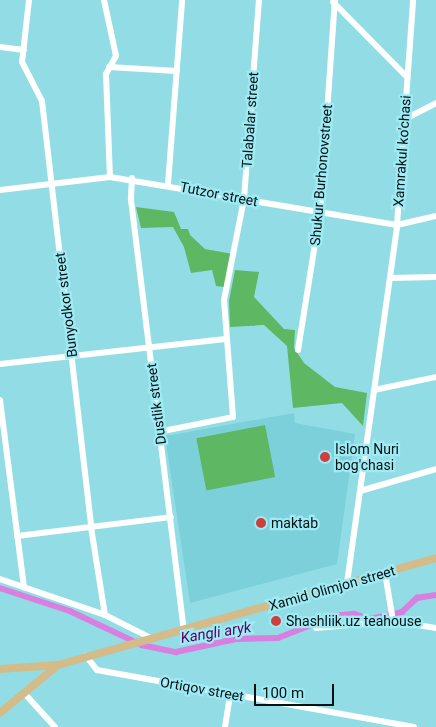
<!DOCTYPE html>
<html>
<head>
<meta charset="utf-8">
<style>
  body { margin:0 }
  #map { position:relative; width:436px; height:727px; overflow:hidden; background:#92dde5; font-family:Roboto,sans-serif }
  div>[style] { position:absolute }
  .built>* { inset:0; background:#7bd0da }
  .green>* { inset:0; background:#5eb762; transform-origin:0 0 }
  .canal>* { height:5.5px; margin:-2.75px; padding:0 2.75px; transform-origin:2.75px; border-radius:2.75px; background:#d97fdf }
  .minor>* { height:6px; margin:-3px; padding:0 3px; transform-origin:3px; border-radius:3px; background:#fff }
  .major>* { height:8px; margin:-4px; padding:0 4px; transform-origin:4px; border-radius:4px; background:#d3bc89 }
  .dots>* { width:14px; height:14px; translate:-50% -50%; box-sizing:border-box; border:2px solid #9feaf3; border-radius:50% }
  span { translate:-50% -50%; white-space:nowrap; text-align:center; line-height:1.15; -webkit-text-stroke:4.5px #9feaf3; paint-order:stroke }
  .street-label { font-size:14px; color:#001113 }
  .poi-label { font-size:14px; color:#001113 }
  .left { translate:0 -50%; text-align:left }
  .water-label { font-size:15px; color:#5a0061; font-style:italic }
  .scale { position:absolute; left:254px; top:684px; width:80px; height:22px; box-sizing:border-box; border:2px solid #001113; border-top:0; padding-left:6px; font-size:15px; line-height:18px; white-space:nowrap; color:#001113; -webkit-text-stroke:4px #9feaf3; paint-order:stroke }
</style>
</head>
<body>
<div id="map">
  <div class="built">
    <div style="clip-path:polygon(294px 413px,295px 423px,355px 434px,337px 564px,190px 603px,165px 436px)"></div>
  </div>
  <div class="green">
    <div style="clip-path:polygon(136px 207px,174px 212px,181px 229px,188px 229px,190px 235px,205px 249px,233px 254px,224px 287px,216px 286px,212px 270px,191px 273px,184px 247px,173px 227px,141px 228px)"></div>
    <div style="clip-path:polygon(235px 270px,259px 272px,254px 297px,284px 329px,295px 330px,294px 348px,304px 363px,335px 387px,367px 393px,363px 426px,342px 403px,293px 408px,287px 346px,264px 325px,230px 327px,229px 301px)"></div>
    <div style="left:265px;top:425px;width:53px;height:70px;rotate:79deg"></div>
  </div>
  <div class="canal">
    <div style="left:0;top:588px;width:74px;rotate:18.2deg"></div>
    <div style="left:70px;top:611px;width:80px;rotate:25.3deg"></div>
    <div style="left:142px;top:645px;width:35px;rotate:12deg"></div>
    <div style="left:176px;top:652px;width:61px;rotate:-12.2deg"></div>
    <div style="left:236px;top:639px;width:42px;rotate:-1.4deg"></div>
    <div style="left:278px;top:638px;width:60px;rotate:-21.4deg"></div>
    <div style="left:334px;top:616px;width:20px;rotate:-6deg"></div>
    <div style="left:354px;top:614px;width:17px;rotate:17deg"></div>
    <div style="left:370px;top:619px;width:33px;rotate:-12deg"></div>
    <div style="left:402px;top:612px;width:21px;rotate:-43deg"></div>
    <div style="left:417px;top:598px;width:19px;rotate:-9deg"></div>
  </div>
  <div class="minor">
    <div style="left:29px;top:0;width:62px;rotate:96.4deg"></div>
    <div style="left:22px;top:62px;width:44px;rotate:62.9deg"></div>
    <div style="left:42px;top:101px;width:429px;rotate:83.4deg"></div>
    <div style="left:91px;top:527px;width:89px;rotate:81deg"></div>
    <div style="left:104px;top:0;width:57px;rotate:77.9deg"></div>
    <div style="left:116px;top:56px;width:21px;rotate:119deg"></div>
    <div style="left:106px;top:74px;width:103px;rotate:87.8deg"></div>
    <div style="left:333px;top:2px;width:105px;rotate:45.4deg"></div>
    <div style="left:0;top:47px;width:24px;rotate:7deg"></div>
    <div style="left:109px;top:67px;width:68px;rotate:3.4deg"></div>
    <div style="left:405px;top:119px;width:35px;rotate:-27deg"></div>
    <div style="left:132px;top:178px;width:22px;rotate:93deg"></div>
    <div style="left:131px;top:200px;width:432px;rotate:83deg"></div>
    <div style="left:168px;top:184px;width:185px;rotate:-85.6deg"></div>
    <div style="left:0;top:190px;width:111px;rotate:-6.7deg"></div>
    <div style="left:110px;top:177px;width:291px;rotate:9.5deg"></div>
    <div style="left:397px;top:225px;width:40px;rotate:-13deg"></div>
    <div style="left:390px;top:278px;width:46px;rotate:-1.2deg"></div>
    <div style="left:298px;top:350px;width:139px;rotate:-80.9deg"></div>
    <div style="left:320px;top:213px;width:214px;rotate:-86deg"></div>
    <div style="left:0;top:364px;width:227px;rotate:-6.3deg"></div>
    <div style="left:374px;top:390px;width:63px;rotate:-11.8deg"></div>
    <div style="left:0;top:400px;width:189px;rotate:82.7deg"></div>
    <div style="left:158px;top:432px;width:76px;rotate:-11.3deg"></div>
    <div style="left:233px;top:417px;width:117px;rotate:-94.4deg"></div>
    <div style="left:224px;top:300px;width:103px;rotate:-78.8deg"></div>
    <div style="left:244px;top:199px;width:200px;rotate:-85.7deg"></div>
    <div style="left:360px;top:491px;width:79px;rotate:-16.1deg"></div>
    <div style="left:17px;top:536px;width:155px;rotate:-7deg"></div>
    <div style="left:385px;top:573px;width:49px;rotate:80.5deg"></div>
    <div style="left:0;top:579px;width:111px;rotate:18.9deg"></div>
    <div style="left:105px;top:615px;width:51px;rotate:26.6deg"></div>
    <div style="left:347px;top:583px;width:361px;rotate:-82deg"></div>
    <div style="left:397px;top:225px;width:226px;rotate:-85.9deg"></div>
    <div style="left:316px;top:628px;width:77px;rotate:-5.2deg"></div>
    <div style="left:393px;top:621px;width:44px;rotate:9.2deg"></div>
    <div style="left:86px;top:656px;width:18px;rotate:52deg"></div>
    <div style="left:97px;top:670px;width:322px;rotate:10.2deg"></div>
    <div style="left:24px;top:693px;width:46px;rotate:47.6deg"></div>
    <div style="left:225px;top:727px;width:33px;rotate:-81deg"></div>
  </div>
  <div class="major">
    <div style="left:0;top:669px;width:58px;rotate:-3.9deg"></div>
    <div style="left:0;top:713px;width:75px;rotate:-39.6deg"></div>
    <div style="left:58px;top:665px;width:393px;rotate:-15.8deg"></div>
  </div>
  <div class="dots">
    <div style="left:325px;top:457px;background:#cd3e3f"></div>
    <div style="left:261px;top:523px;background:#cd3e3f"></div>
    <div style="left:276px;top:621px;background:#cd3e3f"></div>
  </div>
  <div class="street-label">
    <span style="left:250px;top:120px;rotate:-86deg">Talabalar street</span>
    <span style="left:402px;top:151px;rotate:-86deg">Xamrakul ko'chasi</span>
    <span style="left:321px;top:175px;rotate:-85deg">Shukur Burhonovstreet</span>
    <span style="left:219px;top:194px;rotate:11deg">Tutzor street</span>
    <span style="left:66px;top:305px;rotate:-97deg">Bunyodkor street</span>
    <span style="left:156px;top:404px;rotate:-97deg">Dustlik street</span>
    <span style="left:332px;top:588px;rotate:-16deg">Xamid Olimjon street</span>
    <span style="left:202px;top:689px;rotate:10deg">Ortiqov street</span>
  </div>
  <div class="poi-label">
    <span class="left" style="left:335px;top:457px">Islom Nuri<br>bog'chasi</span>
    <span class="left" style="left:271px;top:523px">maktab</span>
    <span class="left" style="left:286px;top:621px">Shashliik.uz teahouse</span>
  </div>
  <div class="water-label">
    <span style="left:216px;top:633px;rotate:-9deg">Kangli aryk</span>
  </div>
  <div class="scale">100 m</div>
</div>
</body>
</html>
